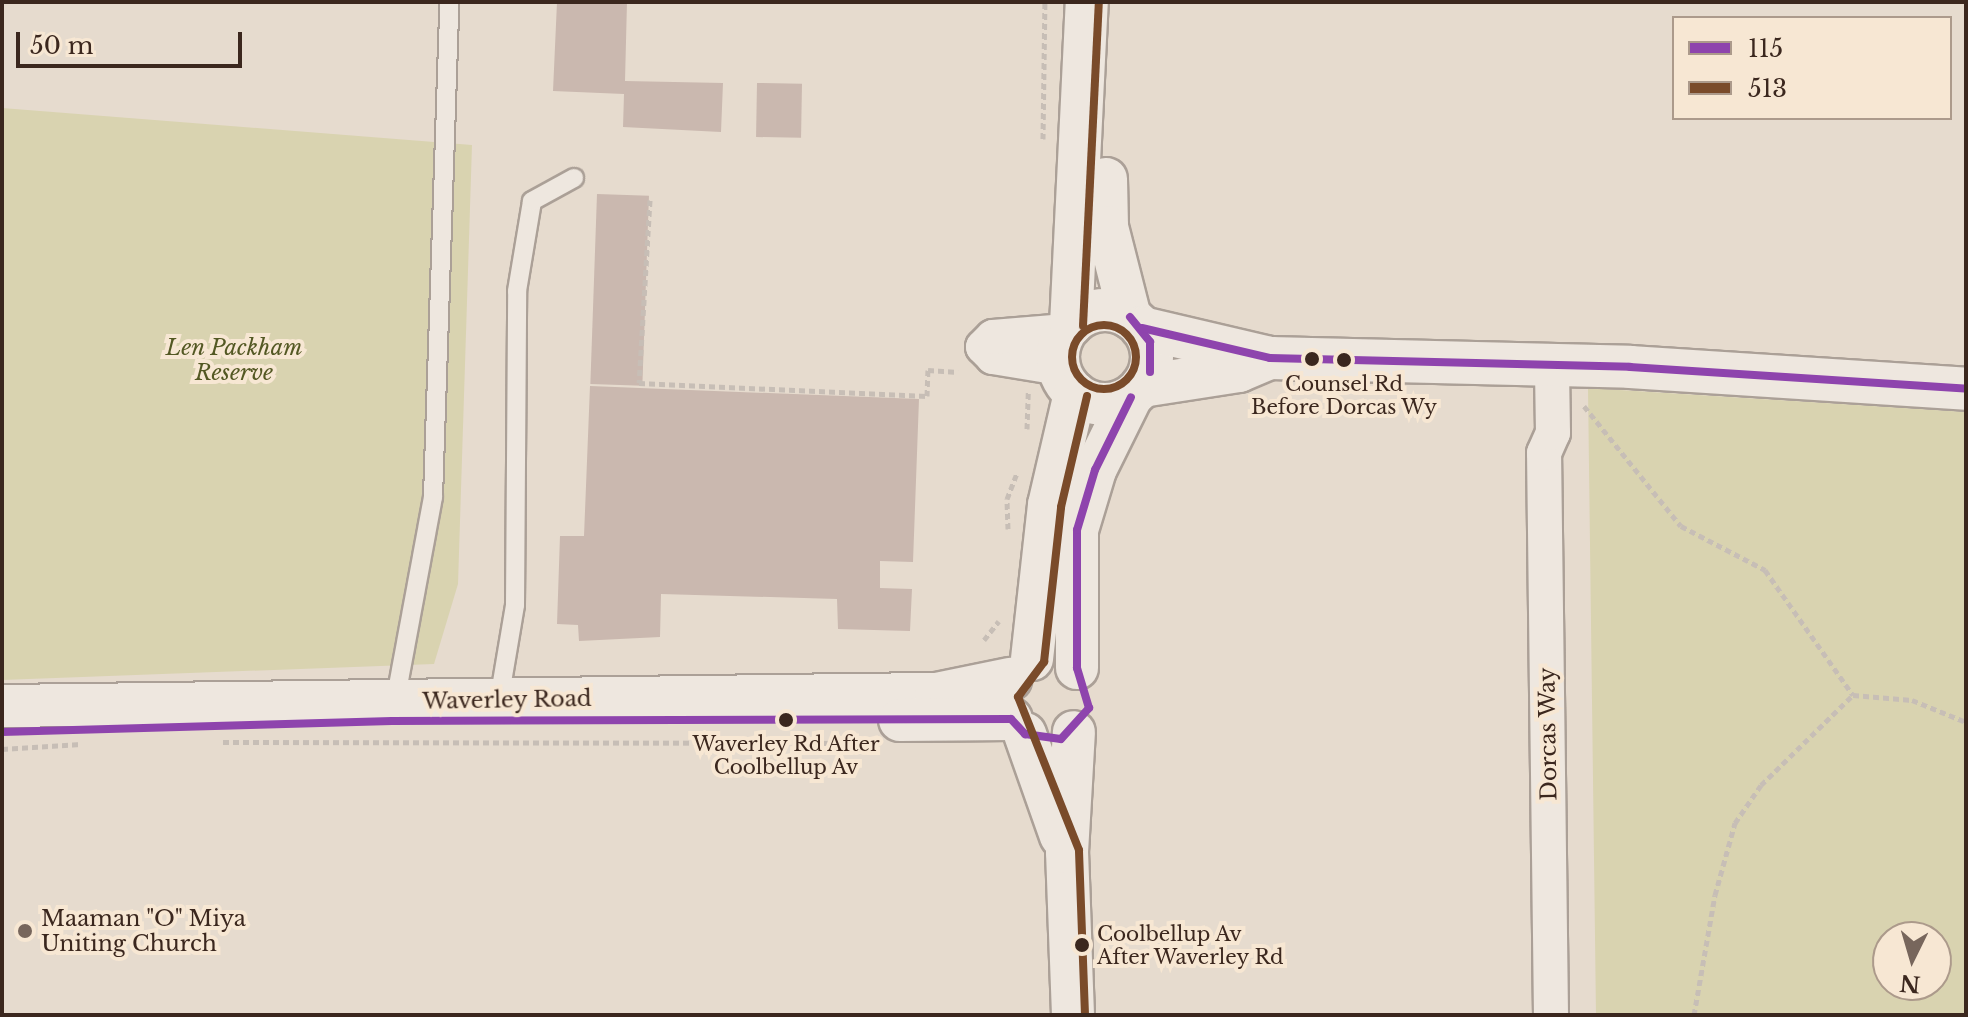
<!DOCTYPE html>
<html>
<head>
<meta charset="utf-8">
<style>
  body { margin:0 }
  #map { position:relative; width:1968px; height:1017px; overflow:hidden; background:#e6dbce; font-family:"Libre Baskerville",serif }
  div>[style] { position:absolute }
  .green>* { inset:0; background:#d9d3b0 }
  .building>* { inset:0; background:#cab8af; transform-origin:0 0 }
  .path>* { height:5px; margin-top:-2.5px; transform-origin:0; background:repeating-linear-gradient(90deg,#c7beb6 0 6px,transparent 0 10px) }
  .roads { filter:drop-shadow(2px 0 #aba097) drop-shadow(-2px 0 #aba097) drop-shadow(0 2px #aba097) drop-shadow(0 -2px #aba097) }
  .service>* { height:18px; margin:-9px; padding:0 9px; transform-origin:9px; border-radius:9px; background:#eee7df }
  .minor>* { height:34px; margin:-17px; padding:0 17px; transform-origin:17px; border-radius:17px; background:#eee7df }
  .tertiary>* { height:42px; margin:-21px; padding:0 21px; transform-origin:21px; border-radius:21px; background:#eee7df }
  .tertiary>.ring { margin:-21px; padding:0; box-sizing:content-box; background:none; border:42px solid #eee7df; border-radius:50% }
  .bus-1>* { height:8px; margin:-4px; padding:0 4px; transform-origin:4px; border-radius:4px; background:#8e44ad }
  .bus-2>* { height:8px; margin:-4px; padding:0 4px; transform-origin:4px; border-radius:4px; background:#7a4b2a }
  .bus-2>.ring { margin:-4px; padding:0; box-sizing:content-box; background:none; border:8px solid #7a4b2a; border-radius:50% }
  .dots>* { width:22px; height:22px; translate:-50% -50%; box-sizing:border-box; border:4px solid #f7e7d3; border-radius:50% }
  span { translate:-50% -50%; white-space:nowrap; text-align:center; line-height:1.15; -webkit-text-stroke:8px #f7e7d3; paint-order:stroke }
  .bus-label { font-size:20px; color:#3b271e }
  .left { translate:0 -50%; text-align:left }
  .park-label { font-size:22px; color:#535823; font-style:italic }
  .street-label { font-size:22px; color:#3b271e }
  .poi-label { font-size:22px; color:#3b271e }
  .frame { position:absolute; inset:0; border:4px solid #3b271e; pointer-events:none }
  .legend { position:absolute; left:1672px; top:16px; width:280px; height:104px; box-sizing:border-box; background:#f7e7d3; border:2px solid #ac9a8b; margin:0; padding:10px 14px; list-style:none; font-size:24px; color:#3b271e }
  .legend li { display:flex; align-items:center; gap:16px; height:40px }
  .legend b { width:40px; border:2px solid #ac9a8b }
  .north { position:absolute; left:1872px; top:921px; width:80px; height:80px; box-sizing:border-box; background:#f7e7d3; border:2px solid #ac9a8b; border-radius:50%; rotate:185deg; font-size:22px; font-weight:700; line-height:32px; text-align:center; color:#3b271e }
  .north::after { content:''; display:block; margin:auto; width:28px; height:36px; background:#77665c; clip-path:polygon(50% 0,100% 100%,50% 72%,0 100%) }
  .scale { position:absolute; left:16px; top:32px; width:226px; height:36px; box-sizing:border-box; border:4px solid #3b271e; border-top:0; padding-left:10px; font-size:24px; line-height:28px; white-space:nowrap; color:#3b271e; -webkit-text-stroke:6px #f7e7d3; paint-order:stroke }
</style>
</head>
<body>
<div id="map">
  <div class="green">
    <div style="clip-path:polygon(2px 108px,472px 145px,458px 584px,434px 664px,2px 680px)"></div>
    <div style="clip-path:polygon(evenodd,1588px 388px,1966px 412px,1966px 1015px,1596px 1015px,1588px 388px,1936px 937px,1936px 985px,1888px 985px,1888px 937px,1936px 937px)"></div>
  </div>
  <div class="building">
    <div style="clip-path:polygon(557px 2px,627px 2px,625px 81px,723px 83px,721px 132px,623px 127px,624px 94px,553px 91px)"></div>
    <div style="left:757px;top:83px;width:45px;height:54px;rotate:1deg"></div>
    <div style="left:597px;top:194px;width:52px;height:190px;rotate:2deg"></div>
    <div style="clip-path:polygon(590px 386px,919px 399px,913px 562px,880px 561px,880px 588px,912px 589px,910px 631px,838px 629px,837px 599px,661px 594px,660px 637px,579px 641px,578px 625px,557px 624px,560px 536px,584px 536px)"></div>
  </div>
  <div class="path">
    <div style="left:1043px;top:139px;width:137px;rotate:-89.2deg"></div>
    <div style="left:650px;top:200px;width:183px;rotate:93.4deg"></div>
    <div style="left:639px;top:383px;width:288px;rotate:2.6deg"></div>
    <div style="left:927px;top:396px;width:26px;rotate:-88deg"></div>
    <div style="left:928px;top:370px;width:30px;rotate:4deg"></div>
    <div style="left:1584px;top:406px;width:154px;rotate:51.1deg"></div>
    <div style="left:1681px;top:526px;width:95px;rotate:27.6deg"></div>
    <div style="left:1765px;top:570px;width:153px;rotate:54.9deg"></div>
    <div style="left:1027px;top:429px;width:38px;rotate:-88deg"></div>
    <div style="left:1008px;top:529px;width:30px;rotate:-92deg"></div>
    <div style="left:1007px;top:499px;width:28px;rotate:-69deg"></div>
    <div style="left:984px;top:640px;width:24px;rotate:-52deg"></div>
    <div style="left:223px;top:742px;width:653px;rotate:0.09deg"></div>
    <div style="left:2px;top:749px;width:79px;rotate:-3.6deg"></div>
    <div style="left:1694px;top:1015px;width:122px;rotate:-80.1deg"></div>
    <div style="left:1715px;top:895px;width:75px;rotate:-74.5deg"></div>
    <div style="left:1735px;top:823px;width:46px;rotate:-55.6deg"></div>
    <div style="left:1761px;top:785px;width:129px;rotate:-44.4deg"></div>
    <div style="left:1853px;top:695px;width:59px;rotate:4.8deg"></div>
    <div style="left:1912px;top:700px;width:58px;rotate:22.2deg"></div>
  </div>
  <div class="roads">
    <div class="service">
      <div style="left:499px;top:700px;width:96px;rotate:-80.4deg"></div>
      <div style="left:515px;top:605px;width:314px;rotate:-89.6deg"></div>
      <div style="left:517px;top:291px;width:91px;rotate:-80.5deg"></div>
      <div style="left:532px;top:201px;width:48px;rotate:-28.7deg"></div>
      <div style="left:395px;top:702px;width:208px;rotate:-79.5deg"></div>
      <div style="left:433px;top:497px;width:495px;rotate:-88.1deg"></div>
    </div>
    <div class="minor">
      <div style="left:1060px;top:368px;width:68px;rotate:-170.7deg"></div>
      <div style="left:993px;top:357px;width:14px;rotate:-135deg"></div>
      <div style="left:983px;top:347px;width:14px;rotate:-45deg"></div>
      <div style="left:993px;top:337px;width:73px;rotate:-4.7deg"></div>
      <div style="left:1551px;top:1015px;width:562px;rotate:-90.71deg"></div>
      <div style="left:1544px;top:453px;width:22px;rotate:-66deg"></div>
      <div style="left:1553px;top:433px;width:67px;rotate:-90.9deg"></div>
    </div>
    <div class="tertiary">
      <div style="left:1106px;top:179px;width:48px;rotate:88.8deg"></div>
      <div style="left:1107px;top:227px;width:93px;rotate:75.7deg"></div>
      <div class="ring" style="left:1058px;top:310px;width:52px;height:52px"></div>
      <div style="left:1071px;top:325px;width:323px;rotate:-87.2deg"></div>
      <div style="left:1142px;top:328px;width:131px;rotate:13.2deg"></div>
      <div style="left:1270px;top:358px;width:360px;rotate:1.4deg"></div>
      <div style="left:1630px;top:367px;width:337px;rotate:3.7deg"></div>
      <div style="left:1142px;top:386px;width:98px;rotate:-8.8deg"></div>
      <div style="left:1239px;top:371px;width:34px;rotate:-23deg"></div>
      <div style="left:1032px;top:659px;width:155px;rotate:-83.7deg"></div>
      <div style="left:1049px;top:505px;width:115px;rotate:-76.9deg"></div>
      <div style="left:1077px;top:668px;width:138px;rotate:-90deg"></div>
      <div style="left:1077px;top:530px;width:63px;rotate:-73.3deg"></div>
      <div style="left:1095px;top:470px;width:81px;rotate:-63.7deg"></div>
      <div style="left:2px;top:706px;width:934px;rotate:-0.74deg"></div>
      <div style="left:936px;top:694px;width:76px;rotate:-11.5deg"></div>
      <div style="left:900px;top:720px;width:111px;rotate:-0.5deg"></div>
      <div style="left:1025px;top:734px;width:108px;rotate:70.6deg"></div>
      <div style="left:1073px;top:1015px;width:163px;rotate:-92.1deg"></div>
      <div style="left:1067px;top:852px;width:120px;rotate:-86.7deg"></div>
    </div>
  </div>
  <div class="bus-1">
    <div style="left:1130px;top:317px;width:32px;rotate:51deg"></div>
    <div style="left:1150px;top:342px;width:30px;rotate:90deg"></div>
    <div style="left:1142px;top:328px;width:131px;rotate:13.2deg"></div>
    <div style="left:1270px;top:358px;width:360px;rotate:1.4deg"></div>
    <div style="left:1630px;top:367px;width:337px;rotate:3.7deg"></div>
    <div style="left:2px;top:732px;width:390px;rotate:-1.6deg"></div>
    <div style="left:392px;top:721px;width:619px;rotate:-0.19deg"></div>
    <div style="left:1011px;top:719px;width:21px;rotate:47deg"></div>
    <div style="left:1025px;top:734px;width:36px;rotate:8deg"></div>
    <div style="left:1061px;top:739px;width:42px;rotate:-47.9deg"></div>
    <div style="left:1089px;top:708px;width:42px;rotate:-106.7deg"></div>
    <div style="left:1077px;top:668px;width:138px;rotate:-90deg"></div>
    <div style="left:1077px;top:530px;width:63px;rotate:-73.3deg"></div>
    <div style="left:1095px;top:470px;width:81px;rotate:-63.7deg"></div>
  </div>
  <div class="bus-2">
    <div class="ring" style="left:1072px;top:325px;width:56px;height:56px"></div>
    <div style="left:1083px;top:326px;width:323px;rotate:-87.2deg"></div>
    <div style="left:1085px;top:1015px;width:165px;rotate:-92.1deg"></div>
    <div style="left:1079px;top:850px;width:165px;rotate:-111.7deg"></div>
    <div style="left:1018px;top:697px;width:44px;rotate:-53.4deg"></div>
    <div style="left:1044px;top:662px;width:156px;rotate:-83.7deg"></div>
    <div style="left:1061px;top:507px;width:114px;rotate:-76.8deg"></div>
  </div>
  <div class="dots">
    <div style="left:1312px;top:359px;background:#3b271e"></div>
    <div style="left:1344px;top:360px;background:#3b271e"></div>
    <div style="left:786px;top:720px;background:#3b271e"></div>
    <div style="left:25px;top:931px;background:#77665c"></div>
    <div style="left:1082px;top:945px;background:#3b271e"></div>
  </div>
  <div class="bus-label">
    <span style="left:1344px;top:396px">Counsel Rd<br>Before Dorcas Wy</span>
    <span style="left:786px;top:756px">Waverley Rd After<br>Coolbellup Av</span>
    <span class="left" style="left:1097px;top:946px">Coolbellup Av<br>After Waverley Rd</span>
  </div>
  <div class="park-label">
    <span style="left:234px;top:360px">Len Packham<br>Reserve</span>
  </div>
  <div class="street-label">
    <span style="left:507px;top:700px;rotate:-1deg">Waverley Road</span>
    <span style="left:1548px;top:734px;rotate:-91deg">Dorcas Way</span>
  </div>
  <div class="poi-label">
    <span class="left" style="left:41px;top:931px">Maaman "O" Miya<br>Uniting Church</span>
  </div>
  <div class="frame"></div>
  <ul class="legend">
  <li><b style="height:10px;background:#8e44ad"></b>115</li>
  <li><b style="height:10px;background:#7a4b2a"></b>513</li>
  </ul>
  <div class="north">N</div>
  <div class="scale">50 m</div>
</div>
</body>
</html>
